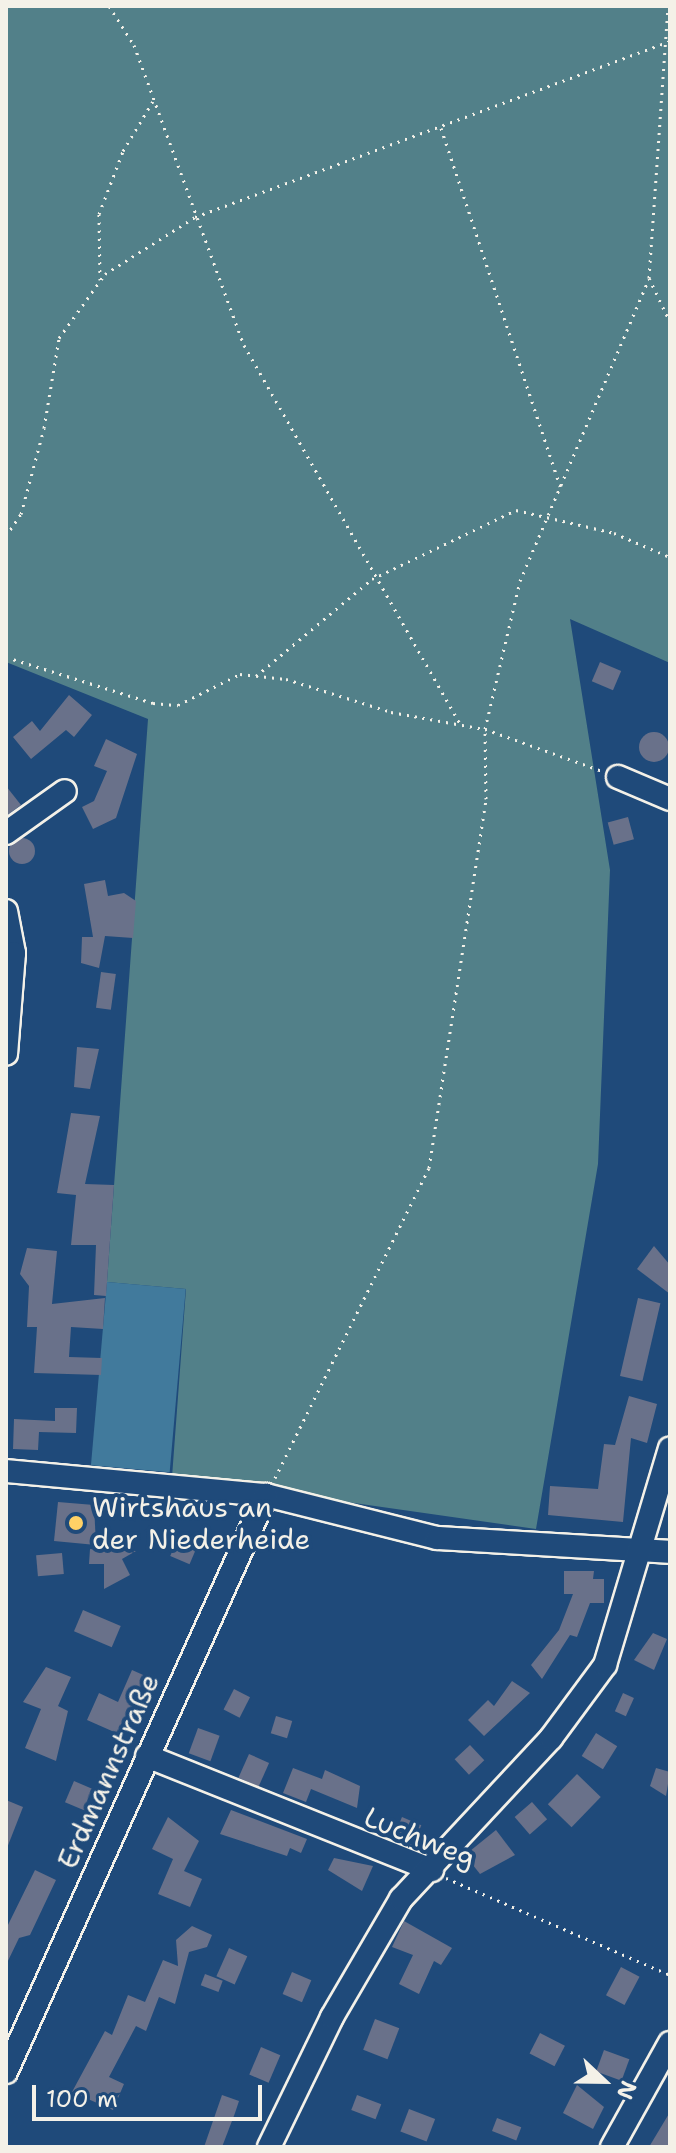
<!DOCTYPE html>
<html>
<head>
<meta charset="utf-8">
<style>
  body { margin:0 }
  #map { position:relative; width:676px; height:2153px; overflow:hidden; background:#1f4a7a; font-family:"Shantell Sans",sans-serif }
  div>[style] { position:absolute }
  .green>* { inset:0; background:#528089 }
  .water>* { inset:0; background:#417a9c; transform-origin:0 0 }
  .building>* { inset:0; background:#69718a; transform-origin:0 0 }
  .round { border-radius:50% }
  .path>* { height:3px; margin-top:-1.5px; transform-origin:0; background:repeating-linear-gradient(90deg,#f4f1e8 0 2px,transparent 0 8px) }
  .roads { filter:drop-shadow(2px 0 #f4f1e8) drop-shadow(-2px 0 #f4f1e8) drop-shadow(0 2px #f4f1e8) drop-shadow(0 -2px #f4f1e8) }
  .minor>* { height:22px; margin:-11px; padding:0 11px; transform-origin:11px; border-radius:11px; background:#1f4a7a }
  .dots>* { width:22px; height:22px; translate:-50% -50%; box-sizing:border-box; border:4px solid #1f4a7a; border-radius:50% }
  span { translate:-50% -50%; white-space:nowrap; text-align:center; line-height:1.15; -webkit-text-stroke:8px #1f4a7a; paint-order:stroke }
  .poi-label { font-size:28px; color:#f4f1e8 }
  .left { translate:0 -50%; text-align:left }
  .street-label { font-size:28px; color:#f4f1e8 }
  .frame { position:absolute; inset:0; border:8px solid #f4f1e8; pointer-events:none }
  .north { position:absolute; left:564px; top:2041px; width:80px; height:80px; -webkit-text-stroke:6px #1f4a7a; paint-order:stroke; rotate:112deg; font-size:22px; font-weight:700; line-height:32px; text-align:center; color:#f4f1e8 }
  .north::after { content:''; display:block; margin:auto; width:28px; height:36px; background:#f4f1e8; clip-path:polygon(50% 0,100% 100%,50% 72%,0 100%) }
  .scale { position:absolute; left:32px; top:2085px; width:230px; height:36px; box-sizing:border-box; border:4px solid #f4f1e8; border-top:0; padding-left:10px; font-size:24px; line-height:28px; white-space:nowrap; color:#f4f1e8; -webkit-text-stroke:6px #1f4a7a; paint-order:stroke }
</style>
</head>
<body>
<div id="map">
  <div class="green">
    <div style="clip-path:polygon(6px 6px,670px 6px,670px 663px,570px 619px,610px 870px,598px 1164px,536px 1529px,172px 1477px,186px 1289px,107px 1282px,148px 719px,6px 662px)"></div>
  </div>
  <div class="water">
    <div style="left:107px;top:1282px;width:79px;height:184px;rotate:5deg"></div>
  </div>
  <div class="building">
    <div style="left:600px;top:662px;width:23px;height:21px;rotate:23deg"></div>
    <div style="clip-path:polygon(69px 695px,92px 715px,74px 737px,66px 730px,31px 759px,13px 737px,32px 721px,40px 731px)"></div>
    <div class="round" style="left:639px;top:732px;width:30px;height:30px"></div>
    <div style="clip-path:polygon(106px 739px,137px 754px,116px 818px,93px 829px,82px 807px,94px 801px,107px 771px,94px 766px)"></div>
    <div style="clip-path:polygon(6px 786px,21px 805px,6px 816px)"></div>
    <div style="left:628px;top:817px;width:23px;height:21px;rotate:75deg"></div>
    <div class="round" style="left:9px;top:838px;width:26px;height:26px"></div>
    <div style="clip-path:polygon(105px 880px,108px 896px,124px 893px,136px 901px,133px 938px,105px 936px,99px 968px,81px 963px,82px 937px,93px 937px,84px 884px)"></div>
    <div style="left:101px;top:972px;width:15px;height:36px;rotate:8deg"></div>
    <div style="clip-path:polygon(77px 1047px,99px 1049px,90px 1089px,74px 1087px)"></div>
    <div style="clip-path:polygon(71px 1113px,100px 1116px,85px 1184px,114px 1185px,106px 1296px,94px 1295px,96px 1245px,71px 1245px,76px 1195px,57px 1193px)"></div>
    <div style="clip-path:polygon(654px 1246px,670px 1265px,670px 1294px,637px 1269px)"></div>
    <div style="clip-path:polygon(27px 1248px,57px 1251px,52px 1304px,105px 1298px,103px 1329px,71px 1327px,69px 1357px,102px 1358px,101px 1375px,34px 1373px,37px 1327px,27px 1327px,29px 1286px,20px 1274px)"></div>
    <div style="left:638px;top:1298px;width:23px;height:80px;rotate:13deg"></div>
    <div style="clip-path:polygon(629px 1396px,657px 1404px,647px 1443px,631px 1438px,623px 1522px,548px 1515px,550px 1486px,598px 1489px,604px 1444px,615px 1445px)"></div>
    <div style="clip-path:polygon(55px 1408px,77px 1408px,76px 1433px,39px 1432px,38px 1450px,13px 1449px,14px 1419px,55px 1421px)"></div>
    <div style="clip-path:polygon(58px 1502px,94px 1505px,96px 1545px,54px 1541px)"></div>
    <div style="left:180px;top:1533px;width:21px;height:25px;rotate:23deg"></div>
    <div style="clip-path:polygon(90px 1549px,136px 1551px,122px 1559px,130px 1575px,104px 1589px,104px 1564px,89px 1564px)"></div>
    <div style="left:62px;top:1553px;width:21px;height:26px;rotate:85deg"></div>
    <div style="clip-path:polygon(564px 1571px,594px 1571px,593px 1579px,604px 1579px,604px 1603px,590px 1603px,577px 1637px,570px 1635px,542px 1679px,531px 1665px,559px 1630px,573px 1594px,564px 1594px)"></div>
    <div style="left:83px;top:1610px;width:41px;height:23px;rotate:23deg"></div>
    <div style="clip-path:polygon(653px 1633px,667px 1639px,654px 1670px,634px 1660px)"></div>
    <div style="clip-path:polygon(46px 1667px,71px 1677px,58px 1706px,68px 1711px,56px 1761px,25px 1748px,41px 1709px,23px 1702px)"></div>
    <div style="clip-path:polygon(132px 1670px,150px 1678px,121px 1735px,87px 1720px,99px 1693px,118px 1702px)"></div>
    <div style="clip-path:polygon(512px 1681px,530px 1693px,484px 1736px,468px 1720px,488px 1700px,494px 1706px)"></div>
    <div style="left:234px;top:1689px;width:18px;height:23px;rotate:27deg"></div>
    <div style="left:623px;top:1693px;width:12px;height:20px;rotate:24deg"></div>
    <div style="left:276px;top:1716px;width:17px;height:18px;rotate:17deg"></div>
    <div style="left:198px;top:1728px;width:23px;height:27px;rotate:20deg"></div>
    <div style="left:596px;top:1733px;width:25px;height:27px;rotate:32deg"></div>
    <div style="left:470px;top:1745px;width:21px;height:21px;rotate:47deg"></div>
    <div style="left:249px;top:1754px;width:22px;height:26px;rotate:24deg"></div>
    <div style="clip-path:polygon(293px 1768px,322px 1779px,325px 1770px,360px 1786px,357px 1808px,311px 1789px,306px 1802px,283px 1793px)"></div>
    <div style="clip-path:polygon(656px 1768px,670px 1772px,666px 1796px,650px 1786px)"></div>
    <div style="left:577px;top:1774px;width:33px;height:42px;rotate:44deg"></div>
    <div style="left:74px;top:1781px;width:33px;height:23px;rotate:23deg"></div>
    <div style="clip-path:polygon(6px 1800px,23px 1807px,7px 1848px,6px 1848px)"></div>
    <div style="left:532px;top:1802px;width:23px;height:23px;rotate:49deg"></div>
    <div style="clip-path:polygon(231px 1810px,307px 1839px,301px 1853px,290px 1848px,287px 1856px,220px 1834px)"></div>
    <div style="clip-path:polygon(168px 1817px,199px 1841px,184px 1871px,202px 1879px,190px 1907px,158px 1894px,173px 1859px,152px 1849px)"></div>
    <div style="left:402px;top:1817px;width:21px;height:22px;rotate:23deg"></div>
    <div style="clip-path:polygon(496px 1830px,515px 1855px,480px 1874px,465px 1855px)"></div>
    <div style="clip-path:polygon(334px 1858px,373px 1866px,362px 1891px,328px 1870px)"></div>
    <div style="clip-path:polygon(35px 1870px,56px 1880px,30px 1935px,19px 1938px,6px 1965px,6px 1929px)"></div>
    <div style="clip-path:polygon(404px 1921px,452px 1948px,441px 1965px,434px 1961px,419px 1994px,399px 1984px,413px 1955px,392px 1947px)"></div>
    <div style="clip-path:polygon(192px 1926px,212px 1935px,207px 1947px,189px 1952px,175px 2004px,159px 1997px,146px 2031px,136px 2026px,109px 2077px,124px 2084px,113px 2110px,72px 2092px,105px 2031px,112px 2035px,128px 1995px,145px 2002px,163px 1960px,178px 1966px,176px 1940px)"></div>
    <div style="left:229px;top:1948px;width:20px;height:31px;rotate:24deg"></div>
    <div style="left:621px;top:1967px;width:21px;height:32px;rotate:28deg"></div>
    <div style="left:292px;top:1972px;width:21px;height:24px;rotate:23deg"></div>
    <div style="left:205px;top:1974px;width:19px;height:12px;rotate:21deg"></div>
    <div style="left:375px;top:2019px;width:26px;height:33px;rotate:21deg"></div>
    <div style="left:540px;top:2033px;width:28px;height:23px;rotate:27deg"></div>
    <div style="left:261px;top:2047px;width:21px;height:30px;rotate:23deg"></div>
    <div style="left:604px;top:2050px;width:27px;height:23px;rotate:20deg"></div>
    <div style="clip-path:polygon(577px 2085px,604px 2107px,593px 2129px,563px 2113px)"></div>
    <div style="clip-path:polygon(222px 2095px,239px 2101px,235px 2113px,222px 2147px,204px 2147px)"></div>
    <div style="left:357px;top:2095px;width:26px;height:16px;rotate:21deg"></div>
    <div style="left:409px;top:2109px;width:28px;height:24px;rotate:21deg"></div>
    <div style="clip-path:polygon(670px 2112px,670px 2147px,649px 2147px)"></div>
    <div style="left:497px;top:2118px;width:26px;height:14px;rotate:21deg"></div>
  </div>
  <div class="path">
    <div style="left:109px;top:6px;width:46px;rotate:57.3deg"></div>
    <div style="left:134px;top:45px;width:320px;rotate:69.9deg"></div>
    <div style="left:244px;top:345px;width:436px;rotate:60.3deg"></div>
    <div style="left:441px;top:128px;width:383px;rotate:71.6deg"></div>
    <div style="left:649px;top:278px;width:49px;rotate:64.5deg"></div>
    <div style="left:100px;top:280px;width:66px;rotate:-90.9deg"></div>
    <div style="left:99px;top:214px;width:67px;rotate:-69.1deg"></div>
    <div style="left:123px;top:151px;width:58px;rotate:-59deg"></div>
    <div style="left:6px;top:536px;width:27px;rotate:-56deg"></div>
    <div style="left:21px;top:514px;width:89px;rotate:-75deg"></div>
    <div style="left:44px;top:428px;width:91px;rotate:-80.5deg"></div>
    <div style="left:59px;top:338px;width:79px;rotate:-54.3deg"></div>
    <div style="left:105px;top:274px;width:107px;rotate:-32.3deg"></div>
    <div style="left:195px;top:217px;width:507px;rotate:-20.33deg"></div>
    <div style="left:6px;top:657px;width:154px;rotate:17.4deg"></div>
    <div style="left:153px;top:703px;width:25px;rotate:5deg"></div>
    <div style="left:178px;top:705px;width:69px;rotate:-26.6deg"></div>
    <div style="left:240px;top:674px;width:46px;rotate:6.2deg"></div>
    <div style="left:286px;top:679px;width:110px;rotate:17.4deg"></div>
    <div style="left:391px;top:712px;width:96px;rotate:10.3deg"></div>
    <div style="left:485px;top:729px;width:124px;rotate:19.7deg"></div>
    <div style="left:256px;top:676px;width:151px;rotate:-39.9deg"></div>
    <div style="left:372px;top:579px;width:160px;rotate:-25.6deg"></div>
    <div style="left:516px;top:510px;width:101px;rotate:13.2deg"></div>
    <div style="left:614px;top:533px;width:61px;rotate:23.2deg"></div>
    <div style="left:275px;top:1478px;width:346px;rotate:-63.6deg"></div>
    <div style="left:429px;top:1168px;width:373px;rotate:-81.2deg"></div>
    <div style="left:486px;top:799px;width:70px;rotate:-90.8deg"></div>
    <div style="left:485px;top:729px;width:152px;rotate:-76.7deg"></div>
    <div style="left:520px;top:581px;width:329px;rotate:-66.9deg"></div>
    <div style="left:649px;top:278px;width:273px;rotate:-86deg"></div>
    <div style="left:446px;top:1878px;width:244px;rotate:23.4deg"></div>
  </div>
  <div class="roads">
    <div class="minor">
      <div style="left:618px;top:777px;width:56px;rotate:22.9deg"></div>
      <div style="left:6px;top:833px;width:72px;rotate:-35.4deg"></div>
      <div style="left:6px;top:911px;width:43px;rotate:79.2deg"></div>
      <div style="left:14px;top:953px;width:101px;rotate:94.5deg"></div>
      <div style="left:6px;top:1471px;width:261px;rotate:5.3deg"></div>
      <div style="left:266px;top:1495px;width:176px;rotate:14.1deg"></div>
      <div style="left:437px;top:1538px;width:233px;rotate:3.4deg"></div>
      <div style="left:147px;top:1756px;width:307px;rotate:21.8deg"></div>
      <div style="left:6px;top:2072px;width:633px;rotate:-65.74deg"></div>
      <div style="left:269px;top:2147px;width:144px;rotate:-64.1deg"></div>
      <div style="left:332px;top:2017px;width:137px;rotate:-59.7deg"></div>
      <div style="left:401px;top:1899px;width:220px;rotate:-47deg"></div>
      <div style="left:551px;top:1738px;width:91px;rotate:-53.5deg"></div>
      <div style="left:605px;top:1665px;width:226px;rotate:-73.3deg"></div>
      <div style="left:612px;top:2147px;width:119px;rotate:-60.9deg"></div>
    </div>
  </div>
  <div class="dots">
    <div style="left:76px;top:1523px;background:#ffd166"></div>
  </div>
  <div class="poi-label">
    <span class="left" style="left:92px;top:1523px">Wirtshaus an<br>der Niederheide</span>
  </div>
  <div class="street-label">
    <span style="left:108px;top:1771px;rotate:-66deg">Erdmannstraße</span>
    <span style="left:420px;top:1837px;rotate:22deg">Luchweg</span>
  </div>
  <div class="frame"></div>
  <div class="north">N</div>
  <div class="scale">100 m</div>
</div>
</body>
</html>
